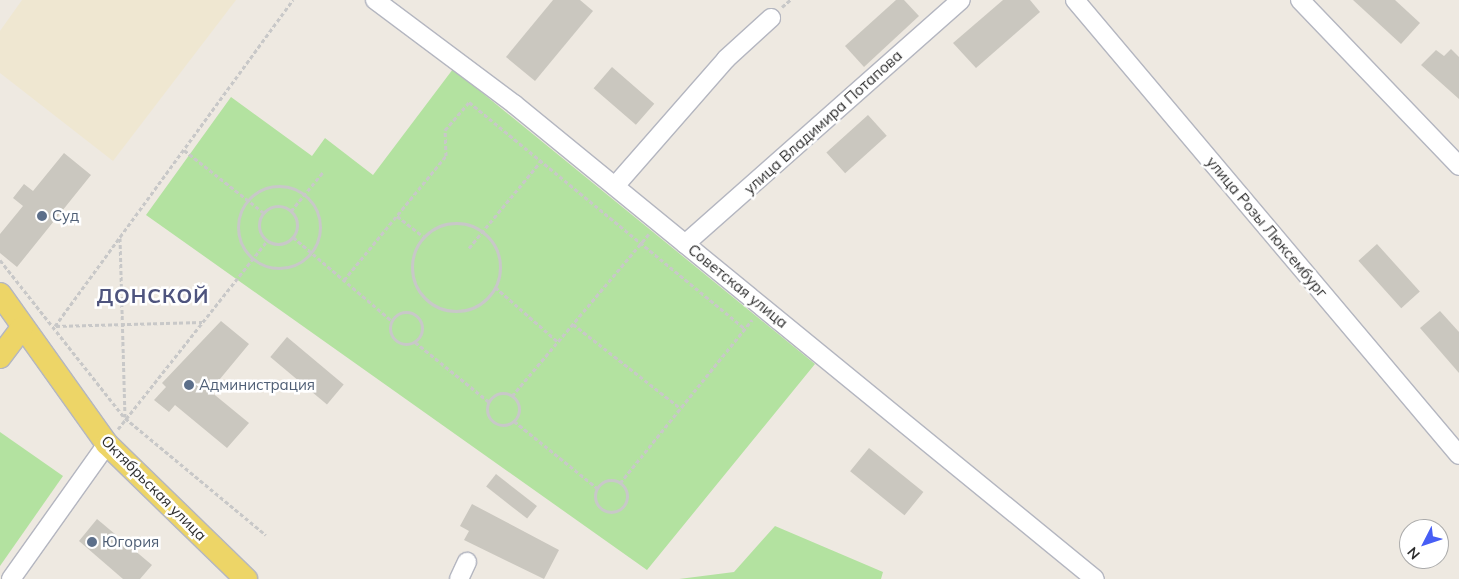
<!DOCTYPE html>
<html>
<head>
<meta charset="utf-8">
<style>
  body { margin:0 }
  #map { position:relative; width:1459px; height:579px; overflow:hidden; background:#eee9e1; font-family:Mulish,sans-serif }
  div>[style] { position:absolute }
  .education>* { inset:0; background:#efe7d1 }
  .green>* { inset:0; background:#b3e2a0 }
  .building>* { inset:0; background:#cac7bf; transform-origin:0 0 }
  .path>* { height:3px; margin-top:-1.5px; transform-origin:0; background:repeating-linear-gradient(90deg,#c8c8c8 0 4px,transparent 0 6.5px) }
  .path>.ring { margin:-1.5px; padding:0; box-sizing:content-box; background:none; border:3px solid #c8c8c8; border-radius:50% }
  .roads { filter:drop-shadow(1px 0 #b4b6c0) drop-shadow(-1px 0 #b4b6c0) drop-shadow(0 1px #b4b6c0) drop-shadow(0 -1px #b4b6c0) }
  .minor>* { height:18px; margin:-9px; padding:0 9px; transform-origin:9px; border-radius:9px; background:#fff }
  .major>* { height:22px; margin:-11px; padding:0 11px; transform-origin:11px; border-radius:11px; background:#edd567 }
  .dots>* { width:14px; height:14px; translate:-50% -50%; box-sizing:border-box; border:2px solid #fff; border-radius:50% }
  span { translate:-50% -50%; white-space:nowrap; text-align:center; line-height:1.15; -webkit-text-stroke:5px #fff; paint-order:stroke }
  .street-label { font-size:15px; color:#2d2d2d }
  .service-label { font-size:15px; color:#4e5e75 }
  .left { translate:0 -50%; text-align:left }
  .district-label { font-size:20px; color:#4e547e; font-weight:700; letter-spacing:1px }
  .north { position:absolute; left:1399px; top:519px; width:50px; height:50px; box-sizing:border-box; background:#fff; border:1px solid #ababab; border-radius:50%; rotate:229deg; font-size:14px; font-weight:700; line-height:20px; text-align:center; color:#2d2d2d }
  .north::after { content:''; display:block; margin:auto; width:18px; height:22px; background:#475ef5; clip-path:polygon(50% 0,100% 100%,50% 72%,0 100%) }
</style>
</head>
<body>
<div id="map">
  <div class="education">
    <div style="clip-path:polygon(22px 0,236px 0,113px 161px,0 73px,0 31px)"></div>
  </div>
  <div class="green">
    <div style="clip-path:polygon(453px 69px,815px 364px,647px 570px,146px 215px,231px 97px,312px 156px,325px 138px,373px 175px)"></div>
    <div style="clip-path:polygon(0 432px,63px 476px,0 566px)"></div>
    <div style="clip-path:polygon(775px 526px,883px 572px,881px 579px,679px 579px,734px 572px)"></div>
  </div>
  <div class="building">
    <div style="clip-path:polygon(553px 0,580px 0,593px 11px,535px 81px,506px 57px)"></div>
    <div style="clip-path:polygon(896px 0,904px 0,919px 16px,864px 67px,845px 46px)"></div>
    <div style="clip-path:polygon(1003px 0,1030px 0,1040px 12px,976px 68px,953px 43px)"></div>
    <div style="clip-path:polygon(1353px 0,1395px 0,1420px 23px,1401px 44px)"></div>
    <div style="clip-path:polygon(1451px 49px,1459px 57px,1459px 99px,1421px 65px,1436px 50px,1444px 56px)"></div>
    <div style="left:612px;top:67px;width:56px;height:28px;rotate:41deg"></div>
    <div style="left:868px;top:115px;width:28px;height:56px;rotate:48deg"></div>
    <div style="clip-path:polygon(64px 153px,91px 175px,17px 267px,0 253px,0 234px,23px 206px,13px 198px,24px 184px,33px 191px)"></div>
    <div style="left:1377px;top:244px;width:64px;height:25px;rotate:48deg"></div>
    <div style="clip-path:polygon(1440px 311px,1459px 332px,1459px 373px,1420px 328px)"></div>
    <div style="clip-path:polygon(221px 321px,249px 344px,210px 391px,249px 423px,227px 448px,175px 405px,169px 412px,154px 400px,166px 387px,162px 383px)"></div>
    <div style="left:287px;top:337px;width:74px;height:26px;rotate:40deg"></div>
    <div style="left:869px;top:448px;width:70px;height:30px;rotate:39deg"></div>
    <div style="left:496px;top:474px;width:52px;height:16px;rotate:38deg"></div>
    <div style="clip-path:polygon(472px 504px,559px 550px,544px 579px,464px 540px,469px 531px,460px 526px)"></div>
    <div style="clip-path:polygon(97px 519px,152px 565px,140px 579px,123px 579px,79px 541px)"></div>
  </div>
  <div class="path">
    <div style="left:782px;top:7px;width:11px;rotate:-41deg"></div>
    <div style="left:184px;top:150px;width:102px;rotate:38.2deg"></div>
    <div class="ring" style="left:238px;top:186px;width:79px;height:79px"></div>
    <div class="ring" style="left:259px;top:206px;width:35px;height:35px"></div>
    <div style="left:291px;top:211px;width:50px;rotate:-50.6deg"></div>
    <div style="left:397px;top:216px;width:34px;rotate:38deg"></div>
    <div class="ring" style="left:412px;top:223px;width:85px;height:85px"></div>
    <div style="left:293px;top:237px;width:130px;rotate:40.3deg"></div>
    <div style="left:120px;top:238px;width:179px;rotate:88.4deg"></div>
    <div style="left:469px;top:248px;width:113px;rotate:-50.4deg"></div>
    <div style="left:0;top:260px;width:201px;rotate:51.7deg"></div>
    <div style="left:125px;top:418px;width:183px;rotate:39.7deg"></div>
    <div style="left:344px;top:280px;width:161px;rotate:-50.6deg"></div>
    <div style="left:446px;top:156px;width:26px;rotate:-92deg"></div>
    <div style="left:445px;top:130px;width:37px;rotate:-49deg"></div>
    <div style="left:469px;top:102px;width:357px;rotate:39.4deg"></div>
    <div style="left:495px;top:287px;width:84px;rotate:41.1deg"></div>
    <div class="ring" style="left:390px;top:312px;width:29px;height:29px"></div>
    <div style="left:573px;top:324px;width:136px;rotate:38.1deg"></div>
    <div style="left:55px;top:326px;width:404px;rotate:-53.9deg"></div>
    <div style="left:56px;top:326px;width:146px;rotate:-1.6deg"></div>
    <div style="left:415px;top:342px;width:95px;rotate:39deg"></div>
    <div class="ring" style="left:487px;top:393px;width:29px;height:29px"></div>
    <div style="left:512px;top:396px;width:212px;rotate:-49.8deg"></div>
    <div style="left:514px;top:421px;width:107px;rotate:38.9deg"></div>
    <div style="left:118px;top:429px;width:240px;rotate:-51.6deg"></div>
    <div class="ring" style="left:595px;top:480px;width:29px;height:29px"></div>
    <div style="left:620px;top:483px;width:210px;rotate:-51deg"></div>
  </div>
  <div class="roads">
    <div class="minor">
      <div style="left:375px;top:0;width:174px;rotate:36.8deg"></div>
      <div style="left:514px;top:104px;width:750px;rotate:39.27deg"></div>
      <div style="left:1075px;top:0;width:595px;rotate:49.84deg"></div>
      <div style="left:1300px;top:0;width:230px;rotate:46.2deg"></div>
      <div style="left:615px;top:186px;width:169px;rotate:-48.8deg"></div>
      <div style="left:726px;top:59px;width:61px;rotate:-42.3deg"></div>
      <div style="left:685px;top:244px;width:368px;rotate:-41.5deg"></div>
      <div style="left:11px;top:579px;width:166px;rotate:-54.6deg"></div>
      <div style="left:459px;top:579px;width:19px;rotate:-65deg"></div>
    </div>
    <div class="major">
      <div style="left:0;top:294px;width:184px;rotate:54.5deg"></div>
      <div style="left:107px;top:444px;width:194px;rotate:44.2deg"></div>
      <div style="left:0;top:357px;width:36px;rotate:-53deg"></div>
    </div>
  </div>
  <div class="dots">
    <div style="left:42px;top:216px;background:#5c6f8a"></div>
    <div style="left:189px;top:385px;background:#5c6f8a"></div>
    <div style="left:92px;top:542px;background:#5c6f8a"></div>
  </div>
  <div class="street-label">
    <span style="left:823px;top:122px;rotate:-42deg">улица Владимира Потапова</span>
    <span style="left:1267px;top:227px;rotate:50deg">улица Розы Люксембург</span>
    <span style="left:738px;top:286px;rotate:39deg">Советская улица</span>
    <span style="left:154px;top:488px;rotate:45deg">Октябрьская улица</span>
  </div>
  <div class="service-label">
    <span class="left" style="left:52px;top:216px">Суд</span>
    <span class="left" style="left:199px;top:385px">Администрация</span>
    <span class="left" style="left:102px;top:542px">Югория</span>
  </div>
  <div class="district-label">
    <span style="left:153px;top:295px">ДОНСКОЙ</span>
  </div>
  <div class="north">N</div>
</div>
</body>
</html>
